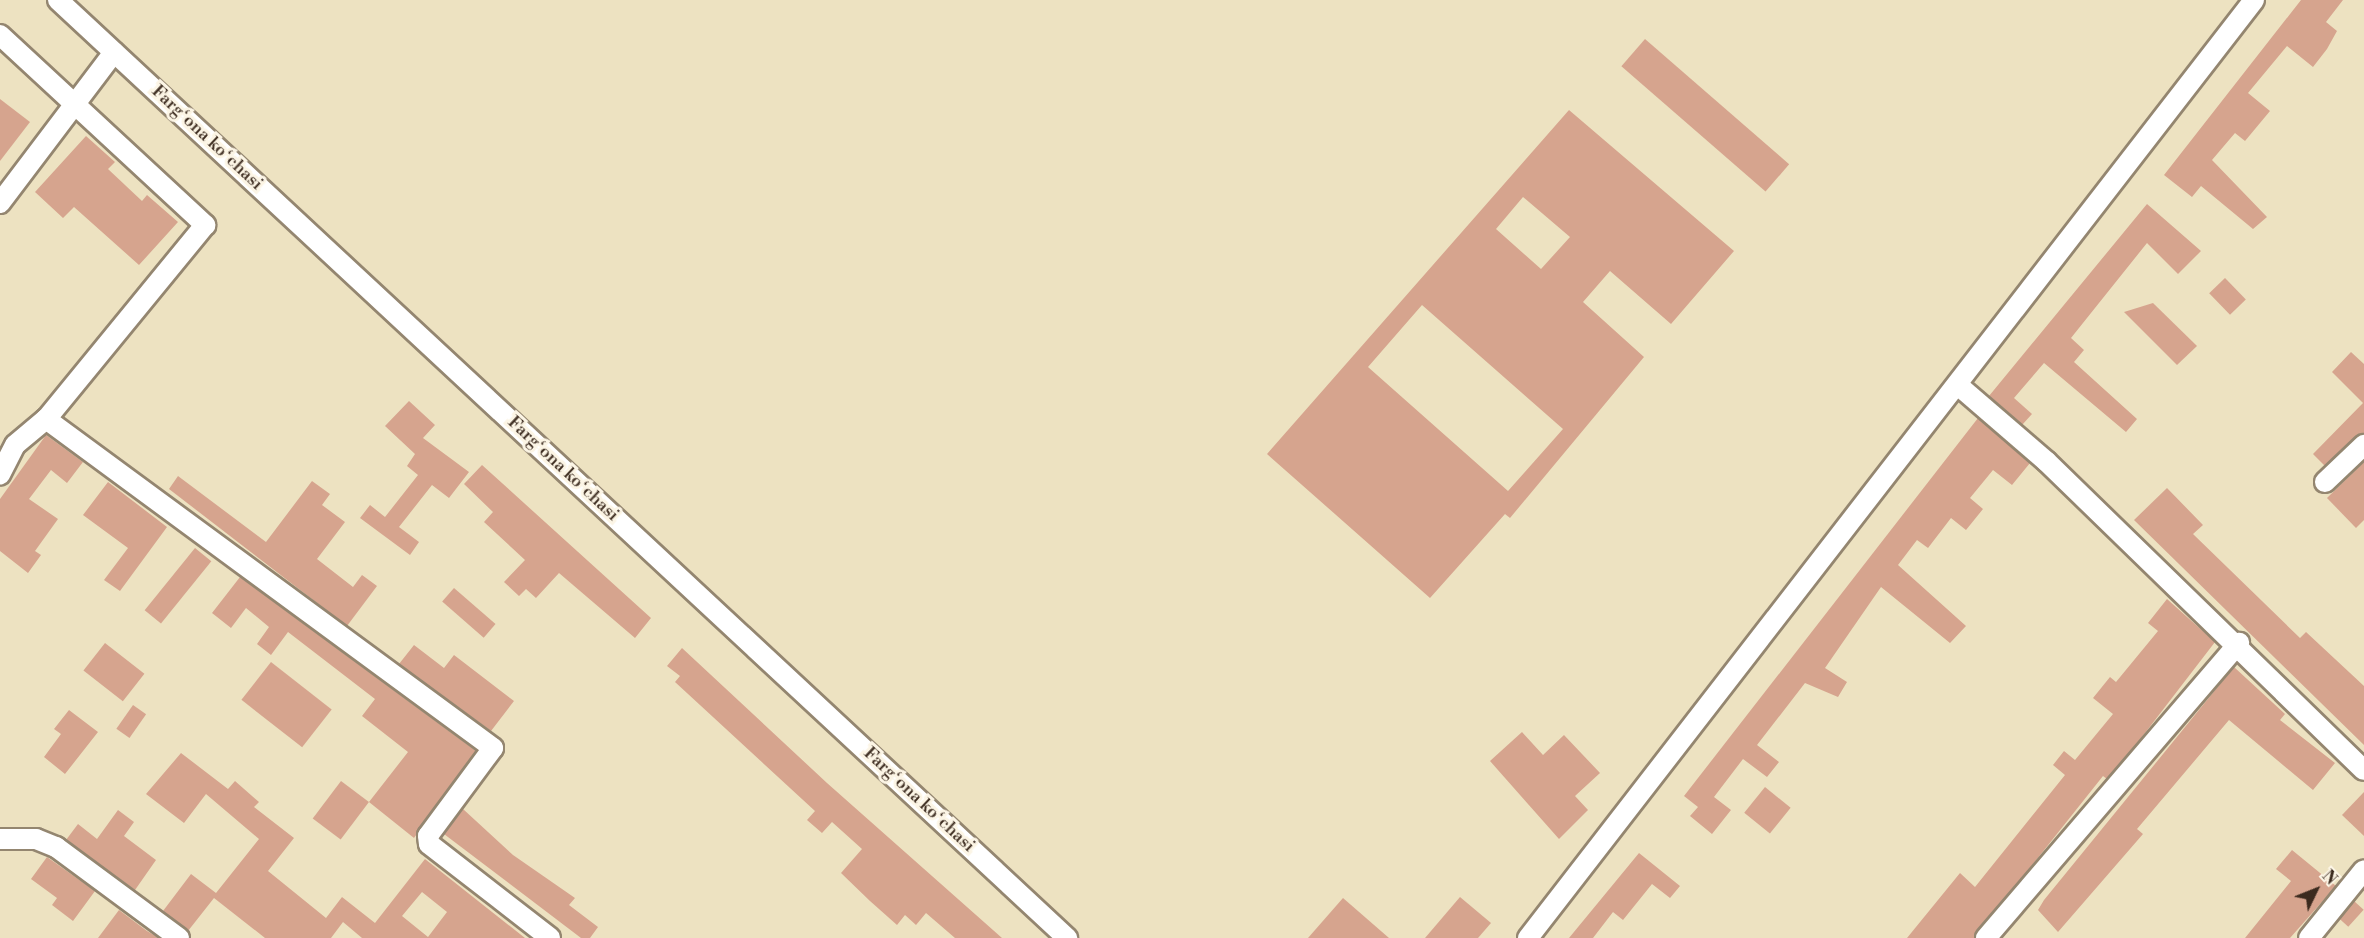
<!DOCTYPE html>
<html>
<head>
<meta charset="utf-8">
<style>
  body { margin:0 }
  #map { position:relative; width:2364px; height:938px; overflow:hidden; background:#ede2c1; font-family:"Libre Bodoni",serif }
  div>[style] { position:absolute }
  .building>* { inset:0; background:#d6a48e; transform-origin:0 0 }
  .roads { filter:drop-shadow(2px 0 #948670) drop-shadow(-2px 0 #948670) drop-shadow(0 2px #948670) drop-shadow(0 -2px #948670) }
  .minor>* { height:20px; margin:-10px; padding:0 10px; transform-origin:10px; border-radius:10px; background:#fff }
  span { translate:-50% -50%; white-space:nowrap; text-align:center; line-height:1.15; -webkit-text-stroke:6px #fcf5e5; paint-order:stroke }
  .street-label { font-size:18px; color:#3b2a1e }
  .north { position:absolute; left:2286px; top:860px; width:60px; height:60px; -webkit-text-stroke:4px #fcf5e5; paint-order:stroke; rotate:47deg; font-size:16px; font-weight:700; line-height:24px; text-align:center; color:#3b2a1e }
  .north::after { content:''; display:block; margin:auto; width:21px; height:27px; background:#3b2a1e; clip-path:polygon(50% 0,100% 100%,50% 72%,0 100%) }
</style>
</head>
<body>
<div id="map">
  <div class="building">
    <div style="clip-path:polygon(2301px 0,2343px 0,2326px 22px,2337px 31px,2327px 49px,2313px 67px,2287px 46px,2248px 93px,2270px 111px,2245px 141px,2235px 133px,2212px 160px,2267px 217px,2253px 229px,2201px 186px,2192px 197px,2164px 175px)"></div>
    <div style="left:1645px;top:39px;width:191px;height:36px;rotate:41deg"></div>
    <div style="clip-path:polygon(0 99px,30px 122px,0 161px)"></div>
    <div style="clip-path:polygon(evenodd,1569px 110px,1734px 251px,1671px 324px,1610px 271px,1583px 302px,1644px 357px,1510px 518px,1505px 514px,1430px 598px,1267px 454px,1569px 110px,1523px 197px,1570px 237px,1541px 269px,1496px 229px,1523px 197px,1569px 110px,1422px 305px,1563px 429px,1508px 491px,1368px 367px,1422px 305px)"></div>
    <div style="clip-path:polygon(86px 136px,115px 162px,108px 169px,142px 201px,147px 195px,178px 222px,139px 265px,74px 207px,63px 218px,35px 192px)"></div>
    <div style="clip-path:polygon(2147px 204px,2201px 251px,2178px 274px,2147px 243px,2071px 338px,2084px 350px,2074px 362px,2137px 419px,2126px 432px,2044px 363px,2014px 398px,2032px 414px,2022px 425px,1989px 396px)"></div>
    <div style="left:2225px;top:278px;width:30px;height:22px;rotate:46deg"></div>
    <div style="clip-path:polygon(2153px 303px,2197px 346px,2177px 365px,2124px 312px)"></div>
    <div style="clip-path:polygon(2351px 352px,2364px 364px,2364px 433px,2325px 466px,2313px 454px,2363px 403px,2332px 372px)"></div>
    <div style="clip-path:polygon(409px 401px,435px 425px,423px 438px,469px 472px,449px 498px,432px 485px,399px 527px,419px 542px,410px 555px,360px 518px,370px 505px,385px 517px,418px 475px,407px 466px,415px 454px,385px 426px)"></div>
    <div style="clip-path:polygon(1978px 418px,2030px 463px,2012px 485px,1993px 470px,1970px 498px,1983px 509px,1966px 530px,1951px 518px,1928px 548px,1917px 540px,1898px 565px,1966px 626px,1950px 643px,1881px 587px,1825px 668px,1847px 682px,1838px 697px,1805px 683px,1757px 745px,1779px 762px,1767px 777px,1743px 759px,1714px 797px,1731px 810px,1712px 834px,1690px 816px,1698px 807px,1684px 796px)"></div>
    <div style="clip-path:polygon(46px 435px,83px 462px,67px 483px,51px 470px,29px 499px,58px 519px,35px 551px,41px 555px,28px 573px,0 551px,0 499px)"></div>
    <div style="clip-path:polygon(2364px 462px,2364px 520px,2356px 528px,2327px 498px)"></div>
    <div style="clip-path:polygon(482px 465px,651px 618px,635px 638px,559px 573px,536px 598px,526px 589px,519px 596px,504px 582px,525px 560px,484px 522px,493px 512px,464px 484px)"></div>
    <div style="clip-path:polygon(178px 476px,266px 542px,312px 481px,330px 494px,322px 505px,345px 522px,317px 559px,353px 587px,362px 575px,377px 586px,347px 626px,169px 489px)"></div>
    <div style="clip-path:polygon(108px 482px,167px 527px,120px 591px,104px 580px,128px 548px,83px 515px)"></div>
    <div style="clip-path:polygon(2167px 488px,2203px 525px,2193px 534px,2300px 638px,2306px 632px,2364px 686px,2364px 745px,2134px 520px)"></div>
    <div style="left:195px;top:548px;width:21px;height:80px;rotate:39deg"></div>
    <div style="clip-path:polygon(240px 577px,476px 751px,414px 838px,369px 802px,408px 752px,362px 716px,375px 699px,288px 632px,271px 655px,257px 644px,269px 627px,246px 608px,231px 628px,212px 613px)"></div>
    <div style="left:454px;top:588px;width:55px;height:18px;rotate:41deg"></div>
    <div style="clip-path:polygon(2167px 599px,2215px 642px,2135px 746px,2107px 779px,2103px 776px,1974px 938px,1907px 938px,1960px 873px,1975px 887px,2065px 775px,2053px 765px,2064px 751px,2075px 760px,2113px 714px,2093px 698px,2110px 677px,2116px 682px,2158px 631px,2148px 623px)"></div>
    <div style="left:105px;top:643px;width:50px;height:35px;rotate:38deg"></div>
    <div style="clip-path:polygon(414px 645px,444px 668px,454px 655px,514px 701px,491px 731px,399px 664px)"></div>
    <div style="clip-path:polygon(682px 648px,827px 783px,1002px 938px,955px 938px,926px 913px,916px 925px,905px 915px,897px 925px,870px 901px,841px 873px,862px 849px,832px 822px,822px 833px,807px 820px,815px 811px,675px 682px,680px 676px,667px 666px)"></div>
    <div style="left:271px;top:662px;width:77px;height:48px;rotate:38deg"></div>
    <div style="clip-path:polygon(2234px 667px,2285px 714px,2280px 720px,2335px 763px,2313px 790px,2229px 720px,2137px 829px,2143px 834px,2058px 932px,2038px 910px,2044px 900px)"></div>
    <div style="left:133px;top:705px;width:16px;height:29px;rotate:35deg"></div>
    <div style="clip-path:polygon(69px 710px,98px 732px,65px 774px,44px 757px,61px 734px,54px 729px)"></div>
    <div style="clip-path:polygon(1522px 732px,1543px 755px,1564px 735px,1600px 773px,1575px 796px,1588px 810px,1559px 839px,1490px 761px)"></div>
    <div style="clip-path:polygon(evenodd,181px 753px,228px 789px,235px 781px,259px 802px,254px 807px,294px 838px,268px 871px,326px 918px,342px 897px,375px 923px,425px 859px,525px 938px,362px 938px,343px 922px,331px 938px,265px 938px,214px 898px,188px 931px,163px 911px,191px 874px,216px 893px,259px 839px,206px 794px,184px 823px,146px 794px,181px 753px,422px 892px,447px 912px,428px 937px,402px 916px,422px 892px)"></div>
    <div style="left:341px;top:781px;width:35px;height:47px;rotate:37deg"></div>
    <div style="left:1765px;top:787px;width:33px;height:33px;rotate:39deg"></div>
    <div style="clip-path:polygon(2364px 792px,2364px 836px,2342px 815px)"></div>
    <div style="clip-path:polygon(463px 809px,513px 855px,575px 898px,569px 905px,598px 927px,590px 938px,581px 938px,444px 834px)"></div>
    <div style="clip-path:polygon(118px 810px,134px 822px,124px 836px,156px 860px,135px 890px,66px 840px,78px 824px,97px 839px)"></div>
    <div style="clip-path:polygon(2292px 850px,2336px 886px,2290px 938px,2245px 938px,2291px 881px,2276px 869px)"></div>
    <div style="clip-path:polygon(1639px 853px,1680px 886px,1670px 898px,1652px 884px,1623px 920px,1613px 912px,1593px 938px,1569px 938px)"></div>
    <div style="clip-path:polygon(47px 857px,95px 891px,73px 921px,52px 905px,57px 898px,31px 879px)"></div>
    <div style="clip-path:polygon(1460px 897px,1491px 923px,1478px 938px,1425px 938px)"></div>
    <div style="clip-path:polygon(1343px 898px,1389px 938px,1308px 938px)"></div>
    <div style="left:2354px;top:901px;width:13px;height:23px;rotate:42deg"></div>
    <div style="clip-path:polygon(119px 910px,147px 931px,159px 938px,98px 938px)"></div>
  </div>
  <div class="roads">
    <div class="minor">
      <div style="left:58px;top:0;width:1378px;rotate:42.91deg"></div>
      <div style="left:0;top:35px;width:280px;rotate:42.8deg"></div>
      <div style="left:205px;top:225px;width:251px;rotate:129.3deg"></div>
      <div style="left:46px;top:419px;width:40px;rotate:140deg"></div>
      <div style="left:15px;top:445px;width:33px;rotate:117deg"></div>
      <div style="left:0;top:203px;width:189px;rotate:-52.9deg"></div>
      <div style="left:1959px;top:386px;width:115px;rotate:40.8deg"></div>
      <div style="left:2046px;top:461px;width:443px;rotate:44.2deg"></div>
      <div style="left:46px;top:419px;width:555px;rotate:36.35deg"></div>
      <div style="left:493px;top:748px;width:109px;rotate:126.5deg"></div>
      <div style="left:428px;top:836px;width:8px;rotate:83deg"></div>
      <div style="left:429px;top:844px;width:153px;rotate:37.8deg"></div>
      <div style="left:2325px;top:482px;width:54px;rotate:-43.5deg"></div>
      <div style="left:0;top:839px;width:36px"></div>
      <div style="left:36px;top:839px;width:22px;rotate:22deg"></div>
      <div style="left:56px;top:847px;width:153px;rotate:36.5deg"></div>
      <div style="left:1528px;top:938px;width:1186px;rotate:-52.26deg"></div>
      <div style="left:1986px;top:938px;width:389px;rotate:-49.4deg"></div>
      <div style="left:2309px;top:938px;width:87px;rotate:-51deg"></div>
    </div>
  </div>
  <div class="street-label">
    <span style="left:207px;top:138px;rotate:43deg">Fargʻona koʻchasi</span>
    <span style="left:563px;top:469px;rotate:43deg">Fargʻona koʻchasi</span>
    <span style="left:919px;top:800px;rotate:43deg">Fargʻona koʻchasi</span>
  </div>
  <div class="north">N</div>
</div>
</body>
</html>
